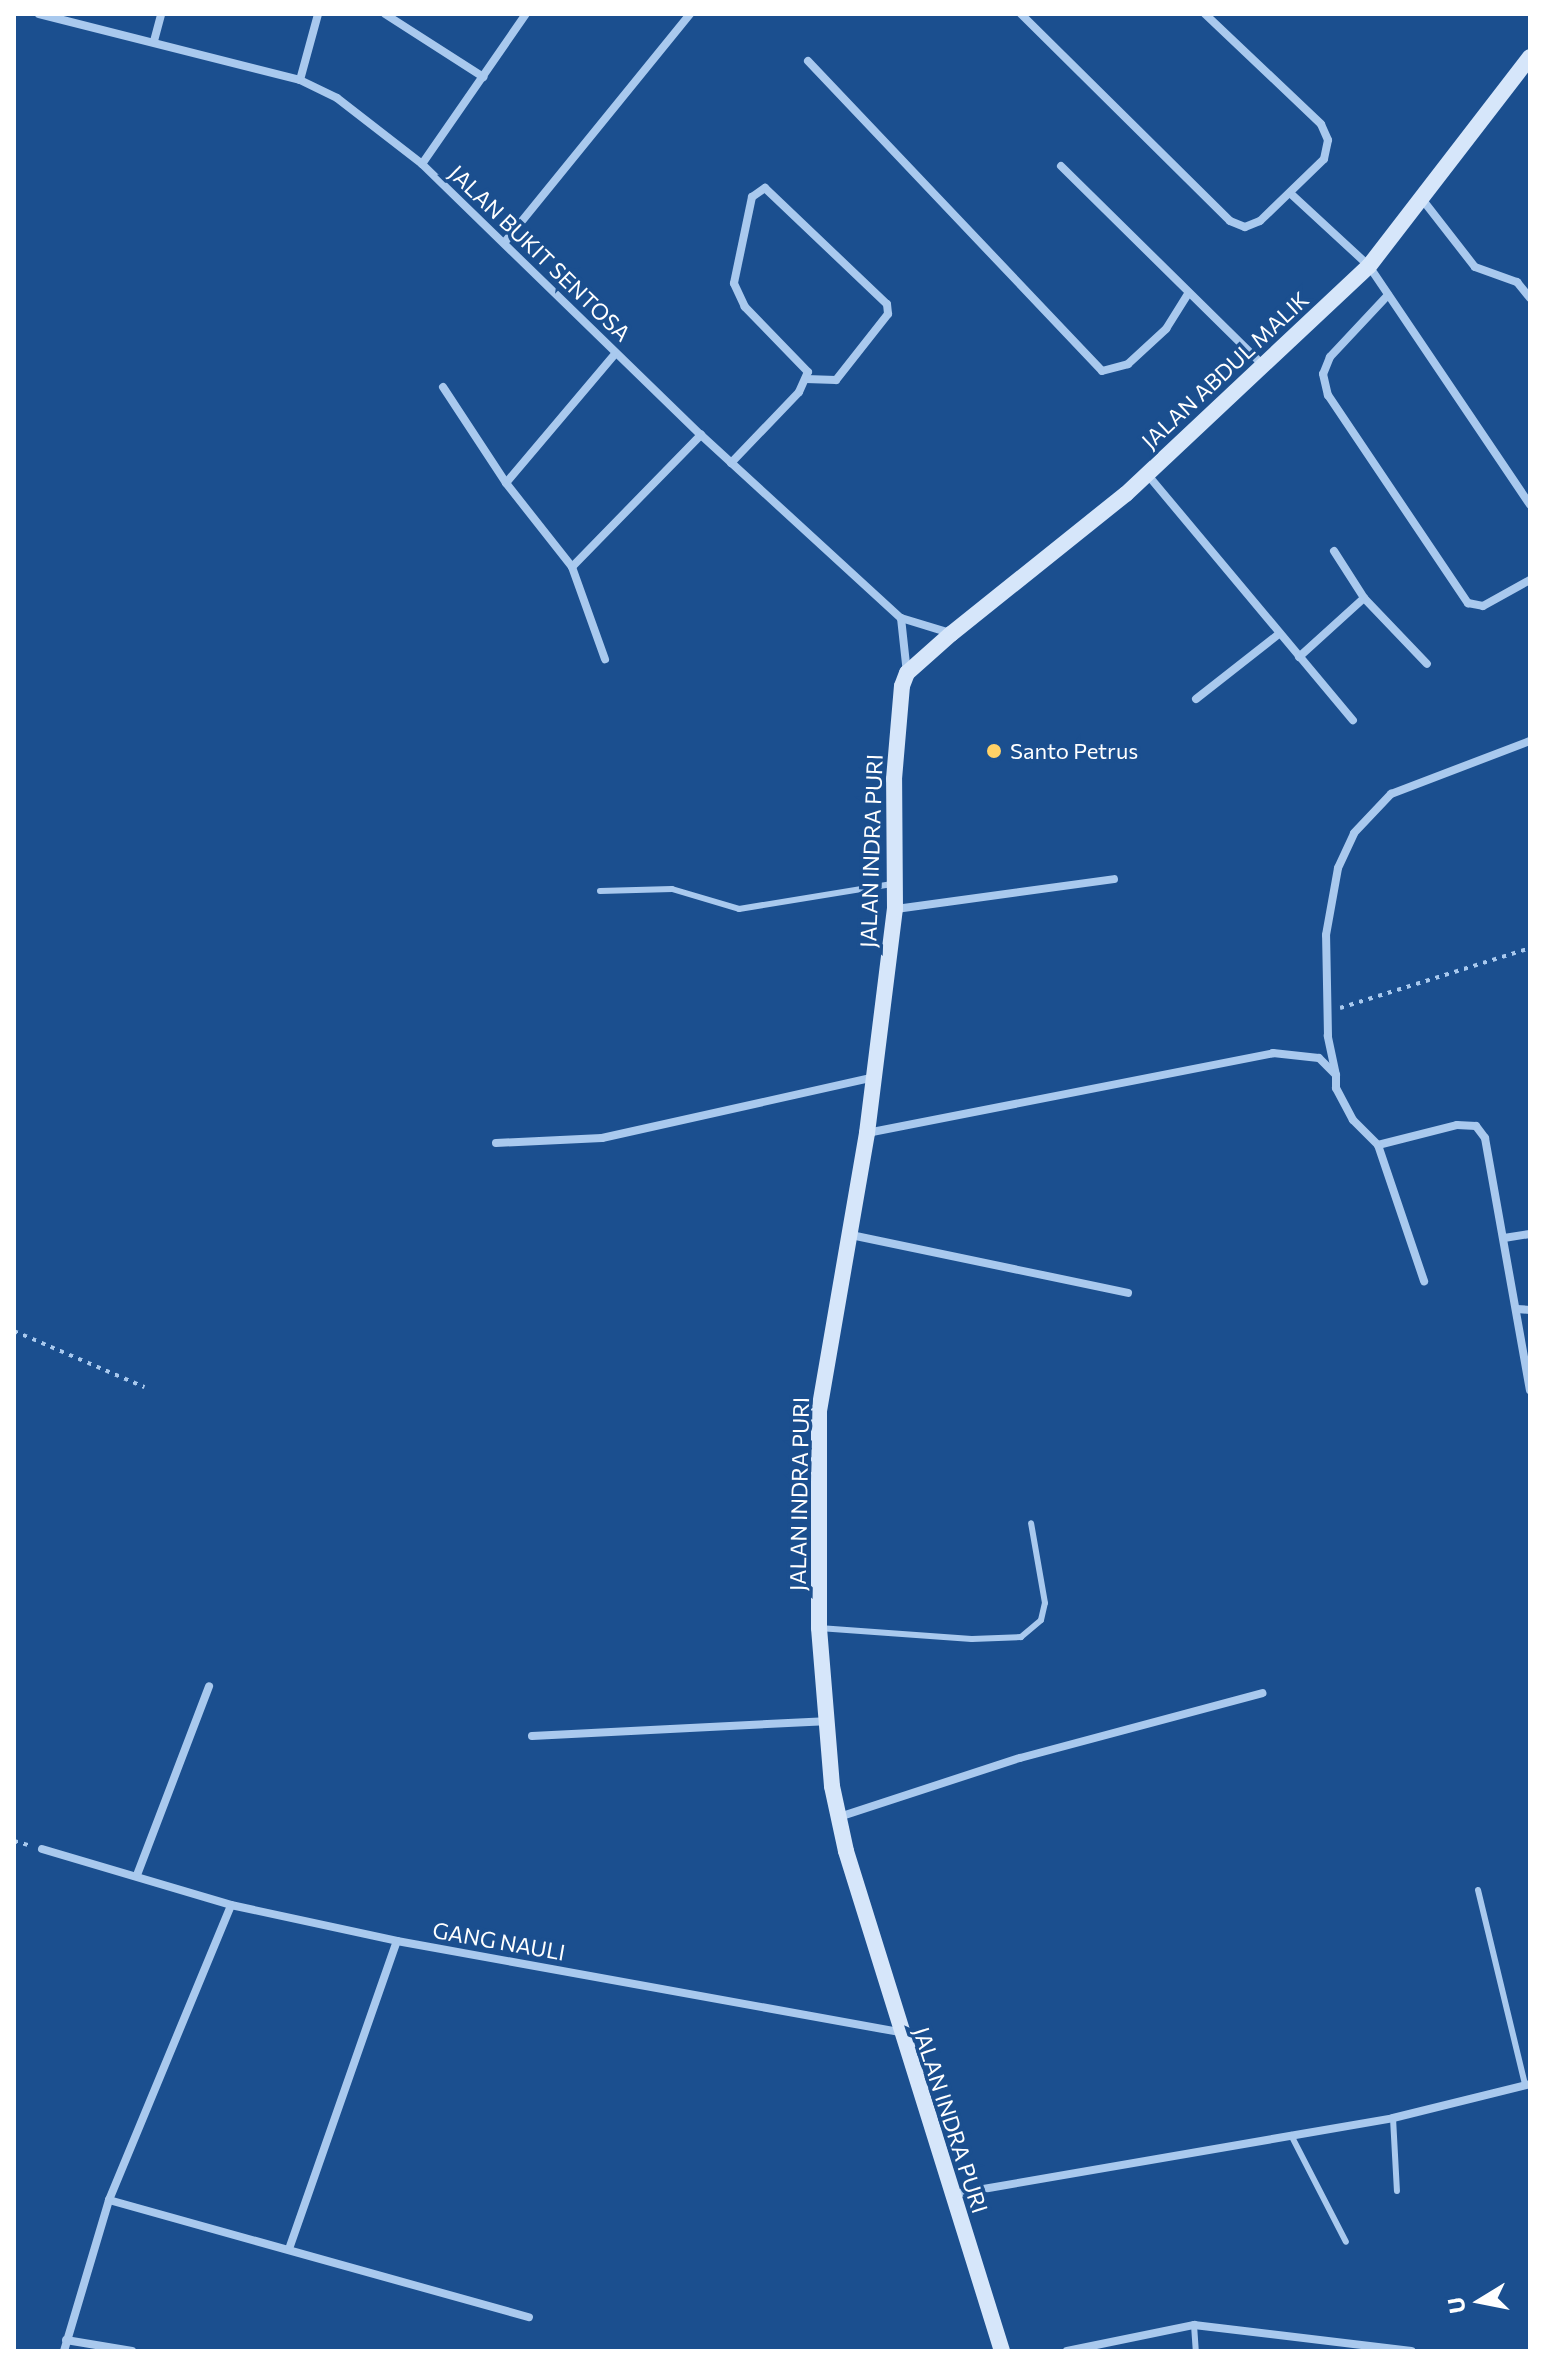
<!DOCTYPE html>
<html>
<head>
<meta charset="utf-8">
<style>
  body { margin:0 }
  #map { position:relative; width:1544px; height:2365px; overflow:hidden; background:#1b4f8f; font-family:Commissioner,sans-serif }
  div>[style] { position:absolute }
  .path>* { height:4px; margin-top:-2px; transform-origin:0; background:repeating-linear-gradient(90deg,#a9c9ee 0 4px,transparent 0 10px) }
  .lane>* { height:6px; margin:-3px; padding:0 3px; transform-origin:3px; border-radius:3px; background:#a9c9ee }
  .street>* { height:8px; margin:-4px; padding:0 4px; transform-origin:4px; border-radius:4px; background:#a9c9ee }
  .secondary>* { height:16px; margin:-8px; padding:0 8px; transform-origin:8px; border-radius:8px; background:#d6e6fa }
  .dots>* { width:22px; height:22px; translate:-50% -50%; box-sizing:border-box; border:4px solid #1b4f8f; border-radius:50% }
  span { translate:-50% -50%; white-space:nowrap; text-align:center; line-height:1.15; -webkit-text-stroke:7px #1b4f8f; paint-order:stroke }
  .street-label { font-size:22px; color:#fff }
  .poi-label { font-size:22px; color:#fff }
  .left { translate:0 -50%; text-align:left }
  .frame { position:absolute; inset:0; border:16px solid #fff; pointer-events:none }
  .north { position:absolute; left:1440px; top:2261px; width:80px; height:80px; -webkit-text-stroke:6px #1b4f8f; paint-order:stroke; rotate:260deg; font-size:22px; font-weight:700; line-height:32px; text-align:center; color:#fff }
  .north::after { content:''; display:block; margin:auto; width:28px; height:36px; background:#fff; clip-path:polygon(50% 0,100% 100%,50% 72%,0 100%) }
</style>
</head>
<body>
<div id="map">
  <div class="path">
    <div style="left:1340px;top:1008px;width:199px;rotate:-17.5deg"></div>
    <div style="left:14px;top:1331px;width:142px;rotate:23.3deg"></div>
    <div style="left:14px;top:1841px;width:15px;rotate:16deg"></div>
  </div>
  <div class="lane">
    <div style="left:600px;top:891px;width:72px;rotate:-1.6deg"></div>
    <div style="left:672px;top:889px;width:70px;rotate:16.6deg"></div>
    <div style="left:739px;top:909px;width:155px;rotate:-9.3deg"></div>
    <div style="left:819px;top:1628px;width:153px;rotate:4.1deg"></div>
    <div style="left:972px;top:1639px;width:49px;rotate:-2.3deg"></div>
    <div style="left:1021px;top:1637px;width:26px;rotate:-40deg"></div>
    <div style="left:1041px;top:1620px;width:17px;rotate:-77deg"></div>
    <div style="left:1045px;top:1603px;width:81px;rotate:-99.9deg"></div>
    <div style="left:1478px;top:1890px;width:201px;rotate:76.4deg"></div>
    <div style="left:1393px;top:2118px;width:73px;rotate:86.9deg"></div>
    <div style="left:1291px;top:2135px;width:120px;rotate:62.8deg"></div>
    <div style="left:1194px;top:2325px;width:26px;rotate:86deg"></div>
  </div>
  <div class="street">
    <div style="left:39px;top:14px;width:269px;rotate:14.2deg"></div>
    <div style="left:300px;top:80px;width:41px;rotate:25.9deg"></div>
    <div style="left:337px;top:98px;width:108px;rotate:37.8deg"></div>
    <div style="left:422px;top:164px;width:389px;rotate:44.2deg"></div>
    <div style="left:701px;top:435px;width:271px;rotate:42.5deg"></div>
    <div style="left:901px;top:618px;width:51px;rotate:17deg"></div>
    <div style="left:385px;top:14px;width:117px;rotate:32.7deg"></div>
    <div style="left:1021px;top:14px;width:294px;rotate:44.7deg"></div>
    <div style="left:1230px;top:221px;width:16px;rotate:22deg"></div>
    <div style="left:1245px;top:227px;width:16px;rotate:-22deg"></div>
    <div style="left:1260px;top:221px;width:89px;rotate:-44.1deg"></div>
    <div style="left:1324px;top:159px;width:19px;rotate:-78deg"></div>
    <div style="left:1328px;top:140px;width:17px;rotate:-114deg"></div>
    <div style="left:1321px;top:124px;width:160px;rotate:-136.5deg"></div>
    <div style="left:154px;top:41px;width:28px;rotate:-75deg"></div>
    <div style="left:808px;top:61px;width:427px;rotate:46.5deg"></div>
    <div style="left:1102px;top:371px;width:27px;rotate:-15deg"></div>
    <div style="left:1128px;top:364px;width:52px;rotate:-42.6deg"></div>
    <div style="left:1166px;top:329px;width:40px;rotate:-58deg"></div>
    <div style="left:300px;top:80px;width:68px;rotate:-74.7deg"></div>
    <div style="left:422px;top:164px;width:183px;rotate:-55.3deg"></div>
    <div style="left:1061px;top:166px;width:284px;rotate:44.6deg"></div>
    <div style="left:1290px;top:193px;width:108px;rotate:42.7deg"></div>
    <div style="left:1369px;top:266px;width:288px;rotate:56deg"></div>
    <div style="left:1422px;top:199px;width:86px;rotate:52.1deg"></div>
    <div style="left:1475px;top:267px;width:45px;rotate:19.7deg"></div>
    <div style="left:1517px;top:282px;width:21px;rotate:51deg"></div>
    <div style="left:504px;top:243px;width:295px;rotate:-50.9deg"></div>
    <div style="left:1388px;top:295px;width:85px;rotate:133.1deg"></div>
    <div style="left:1330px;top:357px;width:18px;rotate:112deg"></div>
    <div style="left:1323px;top:374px;width:22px;rotate:77deg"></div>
    <div style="left:1328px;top:395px;width:251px;rotate:56.1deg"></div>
    <div style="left:1468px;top:603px;width:15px;rotate:11deg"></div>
    <div style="left:1483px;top:606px;width:54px;rotate:-29deg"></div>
    <div style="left:443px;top:387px;width:115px;rotate:56.7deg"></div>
    <div style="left:506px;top:483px;width:107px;rotate:51.8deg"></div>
    <div style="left:572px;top:567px;width:98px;rotate:70.3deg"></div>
    <div style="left:731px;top:463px;width:98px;rotate:-46.2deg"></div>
    <div style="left:799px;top:392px;width:22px;rotate:-66deg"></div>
    <div style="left:808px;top:372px;width:91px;rotate:-134.1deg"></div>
    <div style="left:745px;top:307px;width:26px;rotate:-115deg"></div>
    <div style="left:734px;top:283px;width:88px;rotate:-78.2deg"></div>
    <div style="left:752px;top:197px;width:16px;rotate:-35deg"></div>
    <div style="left:765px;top:188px;width:168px;rotate:43.6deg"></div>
    <div style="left:887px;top:304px;width:10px;rotate:84deg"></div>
    <div style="left:888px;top:314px;width:84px;rotate:128.2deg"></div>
    <div style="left:836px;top:380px;width:30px;rotate:-178deg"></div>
    <div style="left:1147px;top:474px;width:321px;rotate:50.1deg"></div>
    <div style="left:506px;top:483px;width:170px;rotate:-49.8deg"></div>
    <div style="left:1334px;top:551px;width:56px;rotate:57.4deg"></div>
    <div style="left:572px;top:567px;width:185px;rotate:-45.7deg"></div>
    <div style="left:901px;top:618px;width:55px;rotate:83.8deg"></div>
    <div style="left:1299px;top:657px;width:88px;rotate:-42.2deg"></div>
    <div style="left:1364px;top:598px;width:91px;rotate:46.3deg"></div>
    <div style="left:1196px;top:699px;width:105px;rotate:-38.1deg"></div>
    <div style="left:896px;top:909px;width:220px;rotate:-7.8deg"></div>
    <div style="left:1336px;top:1075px;width:40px;rotate:-102deg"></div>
    <div style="left:1328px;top:1036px;width:101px;rotate:-91.1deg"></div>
    <div style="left:1326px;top:935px;width:68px;rotate:-79.8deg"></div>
    <div style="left:1338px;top:868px;width:38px;rotate:-65deg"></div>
    <div style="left:1354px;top:833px;width:54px;rotate:-46.5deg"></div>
    <div style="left:1391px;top:794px;width:149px;rotate:-20.9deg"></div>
    <div style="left:867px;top:1133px;width:414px;rotate:-11.1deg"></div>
    <div style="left:1273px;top:1053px;width:46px;rotate:6.2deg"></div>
    <div style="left:1319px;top:1058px;width:24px;rotate:45deg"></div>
    <div style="left:1336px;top:1075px;width:13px;rotate:90deg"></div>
    <div style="left:1336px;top:1088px;width:36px;rotate:62deg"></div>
    <div style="left:1353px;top:1120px;width:35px;rotate:45deg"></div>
    <div style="left:1378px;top:1145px;width:81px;rotate:-14.2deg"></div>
    <div style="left:1457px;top:1125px;width:19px;rotate:3deg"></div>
    <div style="left:1476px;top:1126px;width:15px;rotate:53deg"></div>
    <div style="left:1485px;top:1138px;width:256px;rotate:79.9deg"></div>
    <div style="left:496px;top:1143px;width:106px;rotate:-2.7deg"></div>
    <div style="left:602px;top:1138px;width:279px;rotate:-12.6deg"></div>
    <div style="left:1378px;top:1145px;width:144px;rotate:71.3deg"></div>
    <div style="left:851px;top:1235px;width:283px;rotate:11.8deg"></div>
    <div style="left:1504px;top:1238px;width:26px;rotate:-9deg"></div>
    <div style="left:1517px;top:1309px;width:13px;rotate:4deg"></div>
    <div style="left:532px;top:1736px;width:293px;rotate:-2.9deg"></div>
    <div style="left:839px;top:1817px;width:190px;rotate:-18.1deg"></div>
    <div style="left:1020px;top:1758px;width:251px;rotate:-15deg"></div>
    <div style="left:42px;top:1849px;width:197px;rotate:16.5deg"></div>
    <div style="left:231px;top:1905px;width:170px;rotate:12.2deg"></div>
    <div style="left:397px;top:1941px;width:510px;rotate:10.27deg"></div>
    <div style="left:137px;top:1875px;width:202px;rotate:-69.1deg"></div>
    <div style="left:954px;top:2194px;width:446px;rotate:-9.8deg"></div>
    <div style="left:1393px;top:2118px;width:141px;rotate:-13.9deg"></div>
    <div style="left:109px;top:2200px;width:436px;rotate:15.6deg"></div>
    <div style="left:289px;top:2249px;width:326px;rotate:-70.7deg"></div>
    <div style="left:66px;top:2340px;width:67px;rotate:9.5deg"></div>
    <div style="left:64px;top:2351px;width:158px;rotate:-73.4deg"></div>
    <div style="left:109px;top:2200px;width:319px;rotate:-67.5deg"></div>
    <div style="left:1067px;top:2351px;width:130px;rotate:-11.6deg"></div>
    <div style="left:1194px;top:2325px;width:219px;rotate:6.8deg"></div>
  </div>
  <div class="secondary">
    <div style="left:1002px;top:2351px;width:524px;rotate:-107.33deg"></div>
    <div style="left:846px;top:1851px;width:66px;rotate:-102.2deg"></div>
    <div style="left:832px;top:1786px;width:159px;rotate:-94.7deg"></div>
    <div style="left:819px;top:1628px;width:217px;rotate:-90deg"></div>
    <div style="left:819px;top:1411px;width:282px;rotate:-80.2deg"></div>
    <div style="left:867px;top:1133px;width:226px;rotate:-82.9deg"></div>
    <div style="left:895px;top:909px;width:130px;rotate:-90.4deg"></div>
    <div style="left:894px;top:779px;width:93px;rotate:-85.1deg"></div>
    <div style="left:902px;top:686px;width:14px;rotate:-69deg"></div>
    <div style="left:907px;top:673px;width:59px;rotate:-41.6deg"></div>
    <div style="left:951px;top:634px;width:224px;rotate:-38.7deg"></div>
    <div style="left:1126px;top:494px;width:333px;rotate:-43.2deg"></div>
    <div style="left:1369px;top:266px;width:264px;rotate:-52.4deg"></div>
  </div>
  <div class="dots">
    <div style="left:994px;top:751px;background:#ffd166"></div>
  </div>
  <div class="street-label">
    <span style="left:540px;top:253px;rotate:44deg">JALAN BUKIT SENTOSA</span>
    <span style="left:1225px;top:370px;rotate:-43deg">JALAN ABDUL MALIK</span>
    <span style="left:871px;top:851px;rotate:-88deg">JALAN INDRA PURI</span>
    <span style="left:799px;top:1494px;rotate:-89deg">JALAN INDRA PURI</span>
    <span style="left:499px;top:1941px;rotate:10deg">GANG NAULI</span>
    <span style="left:951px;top:2120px;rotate:72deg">JALAN INDRA PURI</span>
  </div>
  <div class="poi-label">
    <span class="left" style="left:1010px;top:751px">Santo Petrus</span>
  </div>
  <div class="frame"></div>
  <div class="north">U</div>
</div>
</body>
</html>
